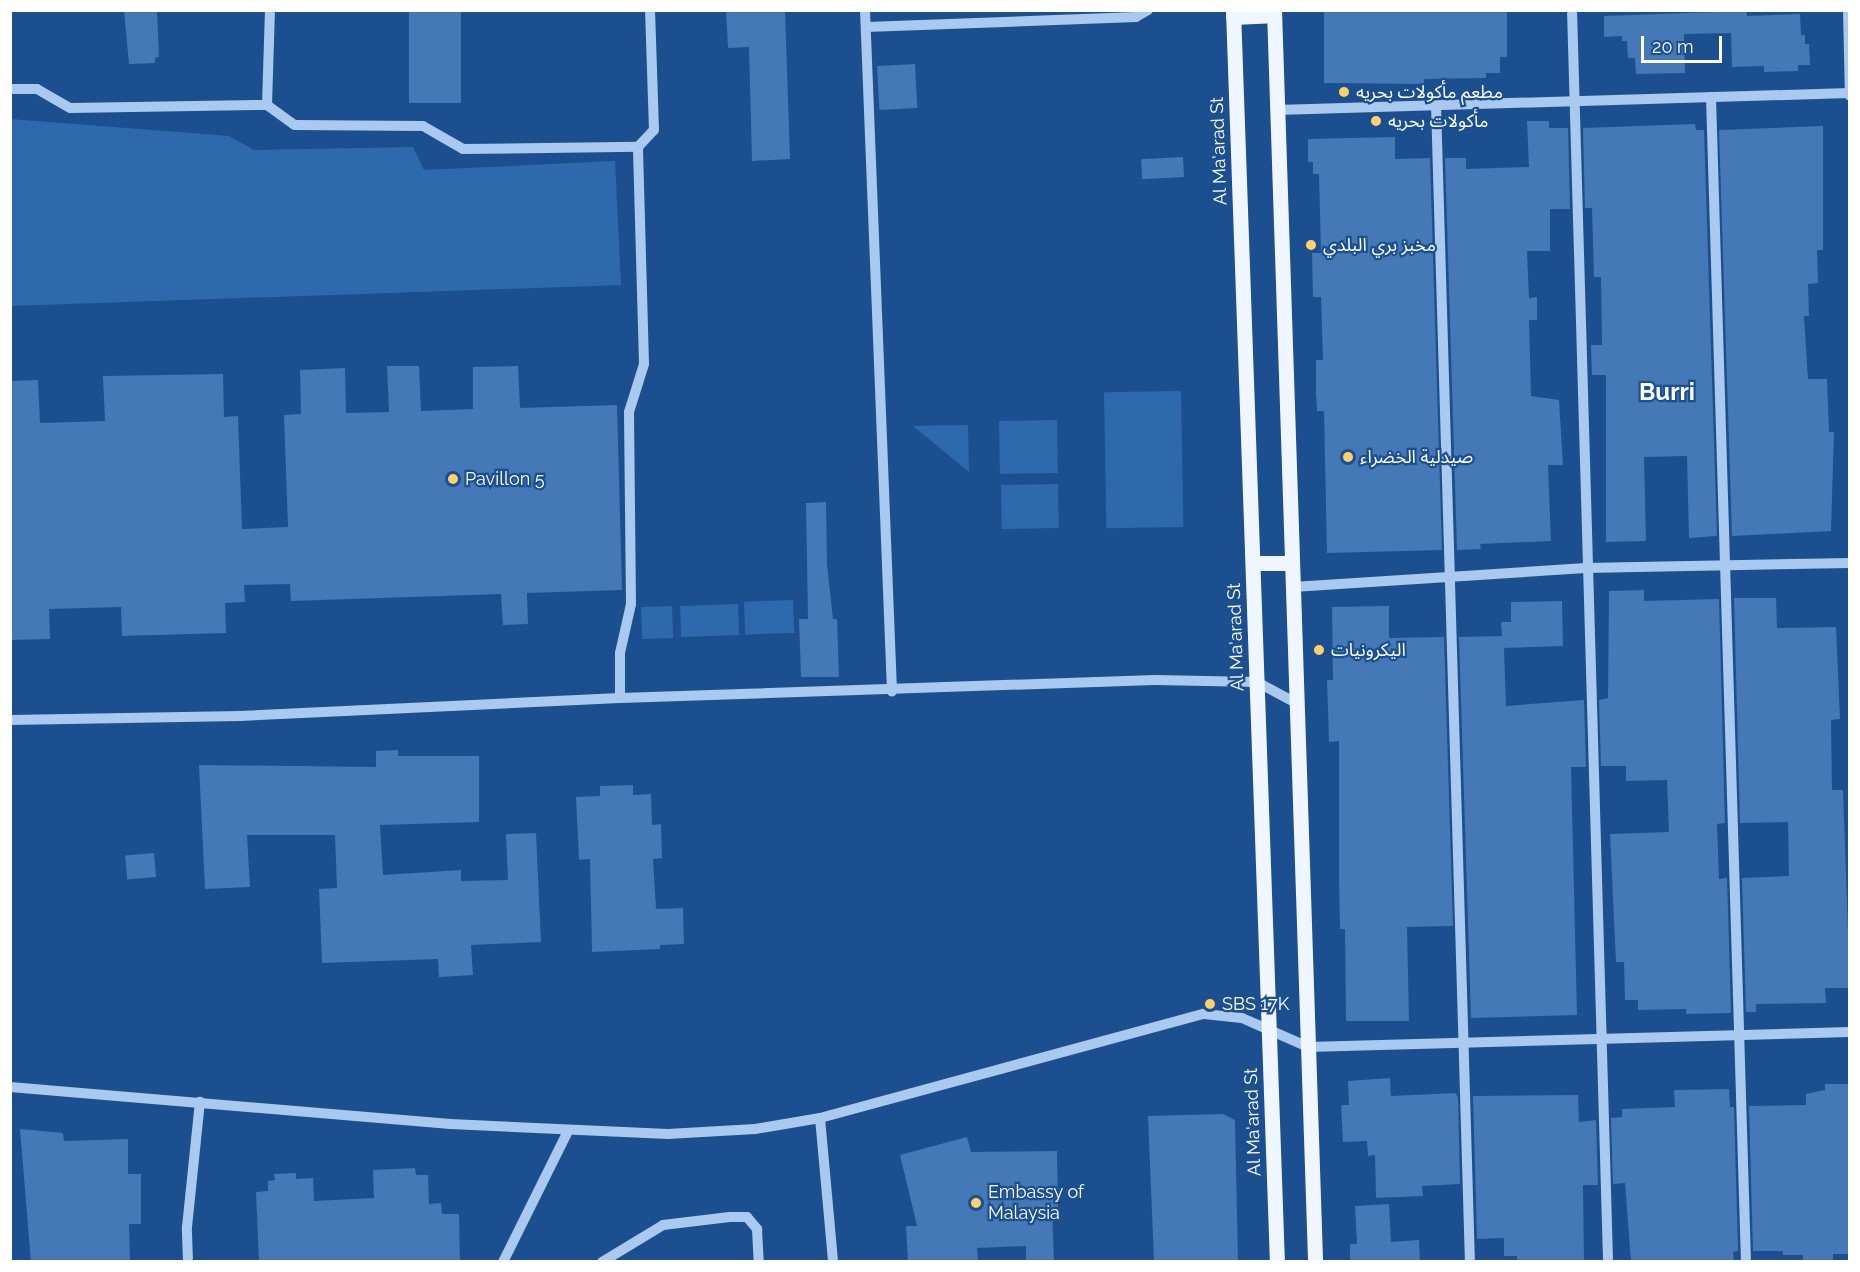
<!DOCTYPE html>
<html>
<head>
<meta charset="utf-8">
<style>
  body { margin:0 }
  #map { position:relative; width:1860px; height:1272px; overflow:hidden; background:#1b4f8f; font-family:Raleway,"Noto Sans Arabic",sans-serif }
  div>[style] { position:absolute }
  .green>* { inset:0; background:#2e69ad; transform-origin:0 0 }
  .building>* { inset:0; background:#4478b7; transform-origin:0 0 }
  .minor>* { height:10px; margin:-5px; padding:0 5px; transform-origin:5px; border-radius:5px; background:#a9c9ee }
  .major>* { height:15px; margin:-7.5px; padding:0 7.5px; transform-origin:7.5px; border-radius:7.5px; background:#f0f6ff }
  .dots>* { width:16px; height:16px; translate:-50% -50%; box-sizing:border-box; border:3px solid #1b4f8f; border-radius:50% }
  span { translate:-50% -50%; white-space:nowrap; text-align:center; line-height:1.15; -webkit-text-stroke:4.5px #1b4f8f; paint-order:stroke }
  .poi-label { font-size:18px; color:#fff }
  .left { translate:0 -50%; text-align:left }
  .street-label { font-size:18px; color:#fff }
  .district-label { font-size:24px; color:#fff; font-weight:700 }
  .frame { position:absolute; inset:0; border:12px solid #fff; pointer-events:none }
  .scale { position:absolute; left:1641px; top:36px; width:81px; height:27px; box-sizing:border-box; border:3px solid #fff; border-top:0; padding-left:8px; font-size:18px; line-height:21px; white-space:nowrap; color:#fff; -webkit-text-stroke:4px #1b4f8f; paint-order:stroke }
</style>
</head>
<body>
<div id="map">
  <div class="green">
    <div style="clip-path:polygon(10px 119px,229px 136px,254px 150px,413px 147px,424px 170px,615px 161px,621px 285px,11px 306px)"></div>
    <div style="left:1181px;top:391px;width:136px;height:77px;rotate:89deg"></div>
    <div style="left:1057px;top:420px;width:53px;height:58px;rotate:89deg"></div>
    <div style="clip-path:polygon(968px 425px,969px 472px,913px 426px)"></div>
    <div style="left:1058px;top:484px;width:44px;height:57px;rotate:89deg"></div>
    <div style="left:793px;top:600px;width:33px;height:49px;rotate:88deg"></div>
    <div style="left:738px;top:604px;width:31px;height:58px;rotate:88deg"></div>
    <div style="left:672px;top:606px;width:32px;height:31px;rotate:88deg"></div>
  </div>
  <div class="building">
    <div style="clip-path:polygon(124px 10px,157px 10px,159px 57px,155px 58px,155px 63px,129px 64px)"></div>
    <div style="left:409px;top:10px;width:52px;height:93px"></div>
    <div style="clip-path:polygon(726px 10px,785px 10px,790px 159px,752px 161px,749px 47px,728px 48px)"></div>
    <div style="clip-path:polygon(1324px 10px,1507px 10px,1507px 57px,1500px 57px,1500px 73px,1486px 73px,1486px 78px,1424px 79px,1424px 84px,1324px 83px)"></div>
    <div style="clip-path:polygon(1746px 11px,1747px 16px,1800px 14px,1801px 35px,1805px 35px,1805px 44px,1809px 44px,1810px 65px,1798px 65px,1798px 71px,1764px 72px,1764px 66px,1732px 67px,1731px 33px,1684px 34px,1685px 73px,1636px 74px,1635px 58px,1628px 58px,1627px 41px,1622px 41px,1622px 36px,1604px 37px,1604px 16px)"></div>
    <div style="left:915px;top:64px;width:44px;height:38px;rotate:87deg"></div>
    <div style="clip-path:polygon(1527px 121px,1549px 121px,1549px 128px,1568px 128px,1570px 209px,1550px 209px,1550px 251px,1527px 251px,1529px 298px,1537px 297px,1537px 320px,1529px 320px,1531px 396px,1559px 400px,1563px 465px,1548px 465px,1551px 541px,1480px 544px,1481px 549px,1457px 550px,1445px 158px,1466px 158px,1466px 169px,1529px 167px)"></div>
    <div style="clip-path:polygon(1695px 124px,1696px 130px,1704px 130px,1717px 536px,1689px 538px,1687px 456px,1644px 457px,1646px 541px,1606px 542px,1606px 375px,1592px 375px,1591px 345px,1602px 345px,1601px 277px,1594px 277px,1592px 208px,1585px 208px,1583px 128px)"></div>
    <div style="clip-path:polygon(1823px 126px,1823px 250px,1817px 250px,1818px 283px,1808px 284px,1809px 316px,1804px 316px,1808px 379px,1827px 379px,1829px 432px,1834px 432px,1831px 531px,1732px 536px,1719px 130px)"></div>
    <div style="clip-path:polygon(1395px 137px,1395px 159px,1430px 158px,1442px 550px,1327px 553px,1324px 411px,1317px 411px,1316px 393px,1316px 360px,1323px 360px,1321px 297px,1313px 297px,1312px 253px,1321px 253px,1319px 174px,1313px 174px,1313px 162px,1308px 162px,1308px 139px)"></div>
    <div style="left:1183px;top:157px;width:20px;height:42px;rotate:87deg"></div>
    <div style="clip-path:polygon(387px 366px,419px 366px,421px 411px,473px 409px,473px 367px,518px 366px,520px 408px,617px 405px,622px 590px,527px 593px,528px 624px,503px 625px,501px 594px,291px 601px,290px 584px,244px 585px,245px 602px,225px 603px,226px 633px,122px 636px,121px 607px,49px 609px,50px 639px,10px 640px,10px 381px,38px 380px,40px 423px,105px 421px,103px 376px,223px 374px,224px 417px,238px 416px,242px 529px,288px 527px,284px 415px,301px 414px,300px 370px,345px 368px,346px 413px,389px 412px)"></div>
    <div style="clip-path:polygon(826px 502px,827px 564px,833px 619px,837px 619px,839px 677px,801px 677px,799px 619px,808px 619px,806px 503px)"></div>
    <div style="clip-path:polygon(1644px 590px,1644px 601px,1719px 599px,1725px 823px,1717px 824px,1719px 879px,1727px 878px,1731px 1013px,1686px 1014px,1686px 1009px,1638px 1010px,1638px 1000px,1625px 1000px,1624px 962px,1616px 962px,1610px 834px,1669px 832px,1667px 780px,1626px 781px,1626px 766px,1601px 766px,1599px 700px,1608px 698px,1609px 591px)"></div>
    <div style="clip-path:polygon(1734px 598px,1776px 598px,1777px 628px,1836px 627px,1840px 719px,1831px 720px,1832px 790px,1843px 790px,1850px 988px,1825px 988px,1826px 1003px,1756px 1004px,1756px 1012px,1746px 1012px,1742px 878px,1789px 876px,1788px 822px,1740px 823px)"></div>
    <div style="clip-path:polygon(1562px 601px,1563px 646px,1504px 648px,1506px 706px,1584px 700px,1586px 767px,1571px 767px,1577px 1015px,1471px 1018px,1459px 637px,1502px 636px,1501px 622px,1511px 622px,1511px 602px)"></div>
    <div style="clip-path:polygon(1389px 606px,1389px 638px,1444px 637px,1453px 926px,1407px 927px,1409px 1021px,1346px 1021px,1345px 929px,1340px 929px,1339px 880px,1339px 741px,1329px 742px,1327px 680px,1333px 680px,1332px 607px)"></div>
    <div style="clip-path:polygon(398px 750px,398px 756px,479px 756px,479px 822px,380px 825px,383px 875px,461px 870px,461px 881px,508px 880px,506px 834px,536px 833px,541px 942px,471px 945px,473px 975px,439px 977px,438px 959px,322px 963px,319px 889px,337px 888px,335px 835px,247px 835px,250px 887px,205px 889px,199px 765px,376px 767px,376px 751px)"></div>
    <div style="clip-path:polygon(633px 785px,633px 795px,651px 794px,652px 825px,661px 824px,662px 858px,653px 859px,656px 909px,683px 908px,684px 944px,660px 945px,660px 949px,592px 952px,590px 859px,579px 860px,576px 797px,600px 796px,600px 786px)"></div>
    <div style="left:154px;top:853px;width:24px;height:29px;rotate:85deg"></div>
    <div style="clip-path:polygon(1390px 1078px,1391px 1096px,1455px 1093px,1458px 1097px,1460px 1184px,1422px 1186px,1423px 1196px,1376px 1198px,1375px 1155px,1368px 1156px,1367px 1141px,1343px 1142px,1341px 1105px,1349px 1105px,1348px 1081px)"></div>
    <div style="clip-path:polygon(1825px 1084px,1850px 1084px,1850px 1254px,1833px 1254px,1833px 1262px,1803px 1262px,1803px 1255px,1783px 1255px,1783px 1251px,1753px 1251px,1749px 1106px,1806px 1105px,1806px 1094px,1825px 1090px)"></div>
    <div style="clip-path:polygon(1729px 1089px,1730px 1107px,1734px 1107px,1738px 1251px,1733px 1252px,1734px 1262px,1631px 1262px,1625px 1183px,1613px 1184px,1611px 1118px,1622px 1117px,1622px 1109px,1675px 1107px,1674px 1090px)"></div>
    <div style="clip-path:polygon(1578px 1095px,1579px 1122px,1596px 1120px,1598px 1185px,1583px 1185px,1584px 1262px,1517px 1262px,1517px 1256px,1504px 1256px,1504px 1238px,1477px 1239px,1473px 1096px)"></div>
    <div style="clip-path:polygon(1223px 1114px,1235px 1120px,1238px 1262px,1154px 1262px,1148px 1116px)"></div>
    <div style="clip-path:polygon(20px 1129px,63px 1133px,64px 1141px,128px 1139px,128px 1174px,141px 1174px,141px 1224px,129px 1224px,130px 1262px,31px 1262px)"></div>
    <div style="clip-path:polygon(967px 1137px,971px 1152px,1057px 1151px,1058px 1207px,1052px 1207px,1054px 1262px,1026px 1262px,1026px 1246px,977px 1248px,978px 1262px,908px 1262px,906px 1226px,917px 1226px,900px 1155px)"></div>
    <div style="clip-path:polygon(415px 1168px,416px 1175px,428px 1175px,429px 1204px,441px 1203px,442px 1214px,459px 1214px,460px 1262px,259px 1262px,256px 1192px,268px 1191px,268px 1181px,275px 1180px,274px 1174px,296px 1173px,296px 1179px,313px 1178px,314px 1201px,374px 1198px,373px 1170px)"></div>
    <div style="clip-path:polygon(1389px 1204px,1391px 1242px,1419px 1240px,1420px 1262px,1350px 1262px,1350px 1244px,1357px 1244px,1355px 1206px)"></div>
  </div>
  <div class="minor">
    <div style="left:865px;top:10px;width:682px;rotate:87.73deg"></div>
    <div style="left:1572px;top:10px;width:1253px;rotate:88.35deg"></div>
    <div style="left:1848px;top:10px;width:86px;rotate:88.7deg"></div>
    <div style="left:866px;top:27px;width:270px;rotate:-2.1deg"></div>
    <div style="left:1136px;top:17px;width:14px;rotate:-30deg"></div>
    <div style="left:10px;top:89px;width:27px"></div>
    <div style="left:37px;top:89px;width:38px;rotate:30deg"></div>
    <div style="left:70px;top:108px;width:197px;rotate:-0.9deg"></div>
    <div style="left:267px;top:105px;width:34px;rotate:36deg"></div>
    <div style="left:295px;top:125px;width:128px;rotate:0.4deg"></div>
    <div style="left:423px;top:126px;width:46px;rotate:29.9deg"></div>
    <div style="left:463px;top:149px;width:175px;rotate:-0.7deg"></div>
    <div style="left:638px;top:147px;width:23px;rotate:-47deg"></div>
    <div style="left:654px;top:130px;width:120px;rotate:-91.9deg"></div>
    <div style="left:1711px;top:97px;width:1166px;rotate:88.28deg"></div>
    <div style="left:267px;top:105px;width:95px;rotate:-88.2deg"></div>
    <div style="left:1436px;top:105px;width:1157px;rotate:88.32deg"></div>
    <div style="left:1277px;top:110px;width:573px;rotate:-1.7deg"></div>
    <div style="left:1293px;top:587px;width:293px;rotate:-3.7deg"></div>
    <div style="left:1585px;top:568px;width:265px;rotate:-1.1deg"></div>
    <div style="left:620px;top:698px;width:45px;rotate:-90deg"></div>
    <div style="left:620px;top:653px;width:50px;rotate:-77.3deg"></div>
    <div style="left:631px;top:604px;width:192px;rotate:-90.6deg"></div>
    <div style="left:629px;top:412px;width:50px;rotate:-72.6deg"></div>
    <div style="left:644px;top:364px;width:217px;rotate:-91.6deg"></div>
    <div style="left:10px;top:720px;width:230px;rotate:-1deg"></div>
    <div style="left:240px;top:716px;width:380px;rotate:-2.7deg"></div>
    <div style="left:620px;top:698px;width:535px;rotate:-1.93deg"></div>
    <div style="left:1155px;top:680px;width:102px;rotate:1.1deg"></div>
    <div style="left:1257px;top:682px;width:44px;rotate:28.3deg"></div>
    <div style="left:10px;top:1087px;width:442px;rotate:4.8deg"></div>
    <div style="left:450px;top:1124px;width:218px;rotate:2.6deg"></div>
    <div style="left:668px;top:1134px;width:87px;rotate:-3.3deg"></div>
    <div style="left:755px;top:1129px;width:66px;rotate:-9.6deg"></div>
    <div style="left:820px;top:1118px;width:398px;rotate:-15.2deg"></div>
    <div style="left:1204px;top:1014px;width:38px;rotate:6deg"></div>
    <div style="left:1242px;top:1018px;width:72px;rotate:23.7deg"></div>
    <div style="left:1308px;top:1047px;width:542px;rotate:-1.59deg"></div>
    <div style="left:820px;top:1118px;width:145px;rotate:84.8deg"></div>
    <div style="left:188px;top:1262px;width:35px;rotate:-92deg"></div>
    <div style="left:187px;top:1227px;width:126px;rotate:-84.1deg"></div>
    <div style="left:503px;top:1262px;width:146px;rotate:-63.6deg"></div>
    <div style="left:602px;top:1262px;width:71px;rotate:-31.2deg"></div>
    <div style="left:663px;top:1225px;width:67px;rotate:-6.8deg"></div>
    <div style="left:730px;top:1217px;width:17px"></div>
    <div style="left:747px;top:1217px;width:16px;rotate:50deg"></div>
    <div style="left:757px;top:1229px;width:33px;rotate:87deg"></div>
  </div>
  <div class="major">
    <div style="left:1233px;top:10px;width:1253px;rotate:87.99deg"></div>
    <div style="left:1274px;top:10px;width:1253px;rotate:88.12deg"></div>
    <div style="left:1233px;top:17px;width:41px;rotate:-2.8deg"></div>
    <div style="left:1253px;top:563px;width:39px"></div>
  </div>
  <div class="dots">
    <div style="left:1344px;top:92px;background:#ffd166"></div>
    <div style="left:1376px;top:121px;background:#ffd166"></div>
    <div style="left:1311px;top:245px;background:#ffd166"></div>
    <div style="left:1348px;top:457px;background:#ffd166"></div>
    <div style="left:453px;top:479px;background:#ffd166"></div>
    <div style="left:1319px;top:650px;background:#ffd166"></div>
    <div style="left:1210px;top:1004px;background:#ffd166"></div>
    <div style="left:976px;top:1203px;background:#ffd166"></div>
  </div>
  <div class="poi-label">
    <span class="left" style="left:1356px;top:92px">مطعم مأكولات بحريه</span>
    <span class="left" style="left:1388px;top:121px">مأكولات بحريه</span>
    <span class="left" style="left:1323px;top:245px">مخبز بري البلدي</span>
    <span class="left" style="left:1360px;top:457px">صيدلية الخضراء</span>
    <span class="left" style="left:465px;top:479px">Pavillon 5</span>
    <span class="left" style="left:1331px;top:650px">اليكرونيات</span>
    <span class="left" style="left:1222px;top:1004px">SBS 17K</span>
    <span class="left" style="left:988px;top:1203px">Embassy of<br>Malaysia</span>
  </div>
  <div class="street-label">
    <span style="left:1219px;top:151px;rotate:-92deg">Al Ma'arad St</span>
    <span style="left:1236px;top:637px;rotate:-92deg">Al Ma'arad St</span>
    <span style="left:1253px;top:1122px;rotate:-92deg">Al Ma'arad St</span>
  </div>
  <div class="district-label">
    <span style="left:1667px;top:392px">Burri</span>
  </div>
  <div class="frame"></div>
  <div class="scale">20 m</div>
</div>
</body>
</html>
